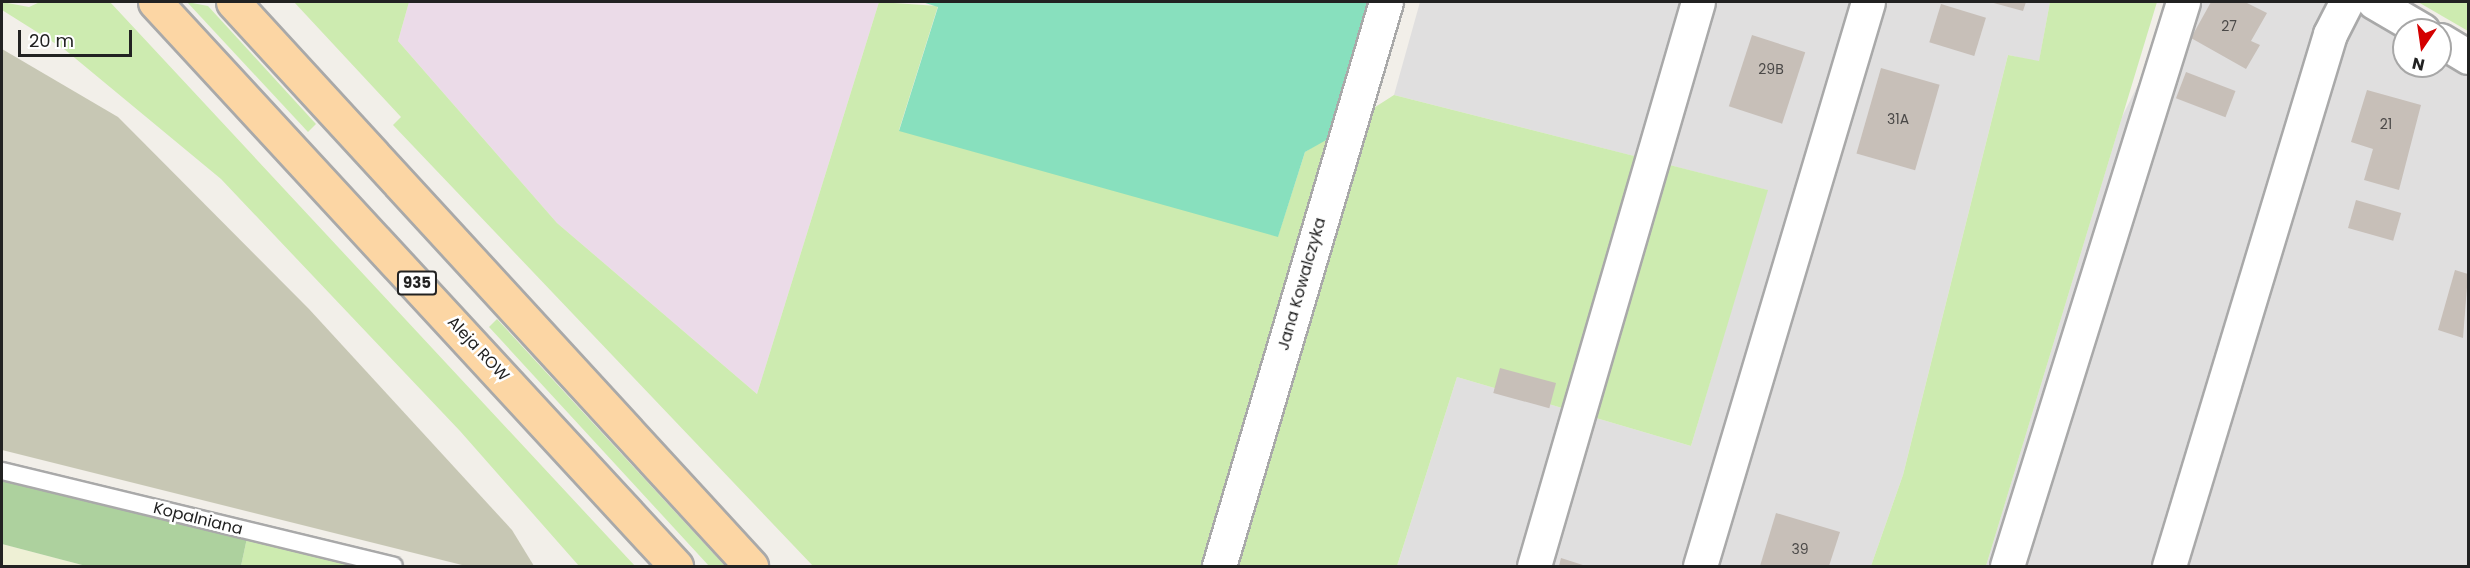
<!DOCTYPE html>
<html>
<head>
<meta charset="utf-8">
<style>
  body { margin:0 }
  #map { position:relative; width:2470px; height:568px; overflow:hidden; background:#f2efe9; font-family:Poppins,sans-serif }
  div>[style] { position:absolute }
  .residential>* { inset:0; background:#e0dfdf }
  .industrial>* { inset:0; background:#ebdbe8 }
  .construction>* { inset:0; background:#c7c7b4 }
  .farmland>* { inset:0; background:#eef0d5 }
  .grass>* { inset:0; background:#cdebb0 }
  .forest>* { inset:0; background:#add19e }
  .pitch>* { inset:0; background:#88e0be }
  .building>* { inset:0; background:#c7bfb8; transform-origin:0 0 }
  .roads { filter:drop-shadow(2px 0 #a9a9a9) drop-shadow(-2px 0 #a9a9a9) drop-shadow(0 2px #a9a9a9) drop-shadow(0 -2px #a9a9a9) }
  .lane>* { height:16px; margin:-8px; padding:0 8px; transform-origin:8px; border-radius:8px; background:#fff }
  .street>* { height:33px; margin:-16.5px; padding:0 16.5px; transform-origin:16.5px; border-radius:16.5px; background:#fff }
  .primary>* { height:33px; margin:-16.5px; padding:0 16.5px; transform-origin:16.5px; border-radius:16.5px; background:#fcd6a4 }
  span { translate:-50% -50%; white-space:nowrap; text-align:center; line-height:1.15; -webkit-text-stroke:5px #fff; paint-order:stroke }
  .number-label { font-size:14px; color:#4b4948 }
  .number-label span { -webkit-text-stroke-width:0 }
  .shield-label span { padding:2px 4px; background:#fff; border:2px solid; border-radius:4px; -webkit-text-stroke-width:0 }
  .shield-label { font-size:15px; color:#222; font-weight:700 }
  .street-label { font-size:16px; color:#222 }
  .frame { position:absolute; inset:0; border:3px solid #222; pointer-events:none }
  .north { position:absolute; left:2392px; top:18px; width:60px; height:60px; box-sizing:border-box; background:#fff; border:2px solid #a7a7a7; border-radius:50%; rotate:193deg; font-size:16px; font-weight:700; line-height:24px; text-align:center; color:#222 }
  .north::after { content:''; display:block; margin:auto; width:21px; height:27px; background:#d40000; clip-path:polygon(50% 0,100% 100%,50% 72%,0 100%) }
  .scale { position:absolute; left:18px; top:30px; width:114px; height:27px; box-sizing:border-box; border:3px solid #222; border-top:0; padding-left:8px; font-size:18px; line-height:21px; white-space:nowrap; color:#222; -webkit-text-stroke:4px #fff; paint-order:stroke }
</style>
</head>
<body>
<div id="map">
  <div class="residential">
    <div style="clip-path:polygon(1420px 2px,2050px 2px,2039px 62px,2008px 55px,1903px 475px,1871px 566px,1397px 566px,1457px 377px,1691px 446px,1767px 190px,1394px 95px)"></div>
    <div style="clip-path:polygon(evenodd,2179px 2px,2400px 2px,2468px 41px,2468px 566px,1986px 566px,2122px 117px,2179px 2px,2404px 30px,2440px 30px,2440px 66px,2404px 66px,2404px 30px)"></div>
  </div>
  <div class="industrial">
    <div style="clip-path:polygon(409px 2px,879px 2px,757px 394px,557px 223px,398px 41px)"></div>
  </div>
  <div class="construction">
    <div style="clip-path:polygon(2px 49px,118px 117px,309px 309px,512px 530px,534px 566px,466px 566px,2px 450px)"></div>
  </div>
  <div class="farmland">
    <div style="clip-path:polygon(2px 544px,86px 566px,2px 566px)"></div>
  </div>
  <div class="grass">
    <div style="clip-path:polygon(2px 2px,29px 7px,40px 2px,110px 2px,635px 566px,579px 566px,460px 431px,221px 179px,64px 49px,2px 10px)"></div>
    <div style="clip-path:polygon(187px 2px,208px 6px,316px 124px,308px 132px)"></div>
    <div style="clip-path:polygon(294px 2px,409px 2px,398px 41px,557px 223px,757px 394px,879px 2px,938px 6px,899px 130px,1278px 236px,1305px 152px,1394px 95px,1768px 190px,1691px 446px,1457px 377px,1397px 566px,813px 566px,393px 125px,401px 117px)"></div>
    <div style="clip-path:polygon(2050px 2px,2157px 2px,1986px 566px,1871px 566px,1903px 475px,2008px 55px,2039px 61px)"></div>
    <div style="clip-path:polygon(2418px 2px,2468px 2px,2468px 31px)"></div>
    <div style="clip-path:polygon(497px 319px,580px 409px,725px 566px,709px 566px,489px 327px)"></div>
    <div style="clip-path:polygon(247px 538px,359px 566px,241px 566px)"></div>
  </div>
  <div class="forest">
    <div style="clip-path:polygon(2px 477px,247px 538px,241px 566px,86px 566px,2px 544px)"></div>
  </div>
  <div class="pitch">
    <div style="clip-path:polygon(922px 2px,1368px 2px,1328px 139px,1305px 152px,1278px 237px,899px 131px,938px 7px)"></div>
  </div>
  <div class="building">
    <div style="clip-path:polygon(1990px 2px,2026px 2px,2023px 11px)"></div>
    <div style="clip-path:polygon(2211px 2px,2245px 2px,2267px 13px,2251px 41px,2260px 45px,2246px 69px,2191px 38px)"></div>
    <div style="left:1941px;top:4px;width:47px;height:40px;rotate:17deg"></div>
    <div style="left:1752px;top:35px;width:56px;height:75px;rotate:18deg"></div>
    <div style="left:1881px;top:68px;width:61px;height:89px;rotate:16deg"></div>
    <div style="left:2186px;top:72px;width:53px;height:28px;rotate:21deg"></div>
    <div style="clip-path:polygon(2367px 90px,2421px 105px,2399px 190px,2364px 180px,2373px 149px,2351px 142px)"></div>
    <div style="left:2356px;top:200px;width:47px;height:29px;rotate:16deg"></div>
    <div style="clip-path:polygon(2455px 270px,2468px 274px,2463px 338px,2438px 330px)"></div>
    <div style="left:1500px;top:368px;width:58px;height:26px;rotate:15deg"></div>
    <div style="clip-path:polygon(1776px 513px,1840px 532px,1829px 566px,1760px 566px)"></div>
    <div style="clip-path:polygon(1561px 558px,1586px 566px,1559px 566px)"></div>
  </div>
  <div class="roads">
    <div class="lane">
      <div style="left:2px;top:471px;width:403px;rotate:13.6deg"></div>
    </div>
    <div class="street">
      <div style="left:2374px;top:2px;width:56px;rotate:30.3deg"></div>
      <div style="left:2440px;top:40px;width:33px;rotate:31deg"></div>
      <div style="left:1219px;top:566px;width:588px;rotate:-73.51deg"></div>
      <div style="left:1534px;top:566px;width:587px;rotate:-73.79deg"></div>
      <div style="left:1700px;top:566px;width:588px;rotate:-73.41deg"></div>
      <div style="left:2007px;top:566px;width:591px;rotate:-72.67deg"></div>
      <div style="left:2169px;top:566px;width:556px;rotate:-73.16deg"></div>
      <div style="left:2330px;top:34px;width:36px;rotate:-63deg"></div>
    </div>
    <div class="primary">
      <div style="left:155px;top:2px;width:768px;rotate:47.27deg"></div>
      <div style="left:233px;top:2px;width:766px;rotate:47.43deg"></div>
    </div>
  </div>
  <div class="number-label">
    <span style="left:2229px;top:26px">27</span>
    <span style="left:1771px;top:69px">29B</span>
    <span style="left:1898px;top:119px">31A</span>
    <span style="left:2386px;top:124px">21</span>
    <span style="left:1800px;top:549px">39</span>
  </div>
  <div class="shield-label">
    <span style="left:417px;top:283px">935</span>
  </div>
  <div class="street-label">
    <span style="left:1302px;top:284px;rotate:-74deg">Jana Kowalczyka</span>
    <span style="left:478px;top:349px;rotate:47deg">Aleja ROW</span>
    <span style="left:198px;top:519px;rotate:14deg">Kopalniana</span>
  </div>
  <div class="frame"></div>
  <div class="north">N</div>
  <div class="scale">20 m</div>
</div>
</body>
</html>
